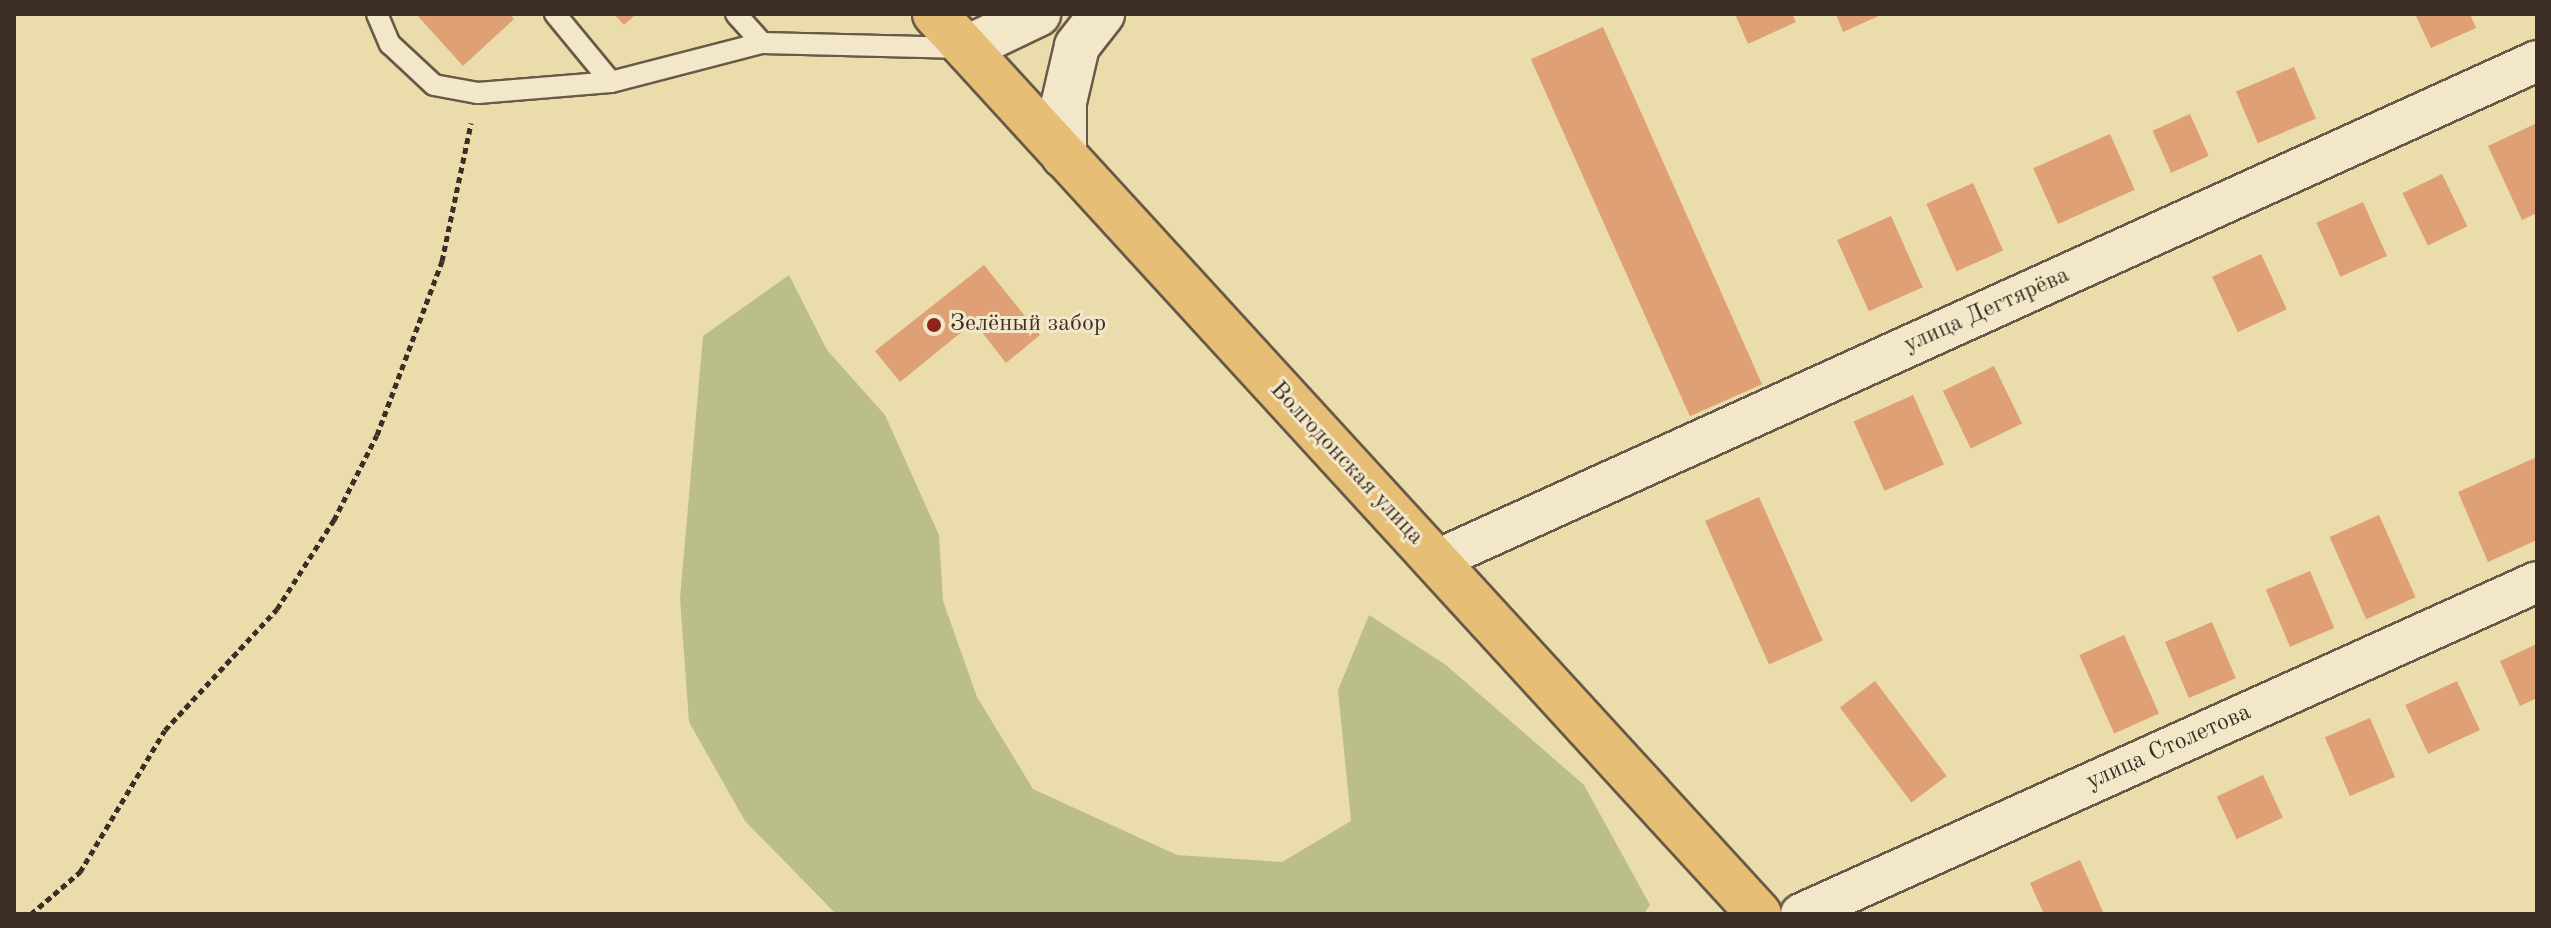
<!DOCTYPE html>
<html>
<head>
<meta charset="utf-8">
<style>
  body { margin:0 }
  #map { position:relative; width:2551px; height:928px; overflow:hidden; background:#ebdcac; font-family:"Old Standard TT",serif }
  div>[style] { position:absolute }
  .green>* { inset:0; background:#bbbf87 }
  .building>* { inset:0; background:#dea074; transform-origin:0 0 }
  .path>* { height:5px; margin-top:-2.5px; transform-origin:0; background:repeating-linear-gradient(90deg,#3c2d26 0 6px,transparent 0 10px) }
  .roads { filter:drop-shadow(2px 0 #685948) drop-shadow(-2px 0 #685948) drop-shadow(0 2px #685948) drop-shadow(0 -2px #685948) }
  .service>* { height:20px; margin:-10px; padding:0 10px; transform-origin:10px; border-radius:10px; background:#f2e8c9 }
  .minor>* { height:40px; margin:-20px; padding:0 20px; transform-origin:20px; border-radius:20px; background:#f2e8c9 }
  .tertiary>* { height:44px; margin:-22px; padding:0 22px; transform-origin:22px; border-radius:22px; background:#f2e8c9 }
  .secondary>* { height:44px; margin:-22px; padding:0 22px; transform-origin:22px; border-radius:22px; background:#f2e8c9 }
  .primary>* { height:44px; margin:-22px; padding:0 22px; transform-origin:22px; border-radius:22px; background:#e6be76 }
  .dots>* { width:22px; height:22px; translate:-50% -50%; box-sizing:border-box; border:4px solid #f2e8c9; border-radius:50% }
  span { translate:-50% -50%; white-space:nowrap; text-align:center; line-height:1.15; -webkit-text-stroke:6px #f2e8c9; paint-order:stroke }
  .street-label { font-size:24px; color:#3c2d26 }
  .poi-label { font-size:24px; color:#3c2d26 }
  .left { translate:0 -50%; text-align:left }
  .frame { position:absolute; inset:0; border:16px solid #3c2d26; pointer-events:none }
</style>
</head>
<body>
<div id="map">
  <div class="green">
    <div style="clip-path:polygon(789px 275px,827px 350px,885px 415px,939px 535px,943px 601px,977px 697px,1033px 789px,1177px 855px,1282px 862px,1351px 821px,1338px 690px,1369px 615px,1446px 665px,1584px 785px,1650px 905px,1644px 914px,836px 914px,745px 821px,689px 722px,680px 598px,703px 336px)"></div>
  </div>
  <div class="building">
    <div style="clip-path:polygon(416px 14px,510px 14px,514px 19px,463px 66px)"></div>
    <div style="clip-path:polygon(614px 14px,636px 14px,624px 25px)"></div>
    <div style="clip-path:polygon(1735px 14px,1792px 14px,1796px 22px,1748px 44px)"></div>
    <div style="clip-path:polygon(1836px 14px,1883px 14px,1843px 32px)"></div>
    <div style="clip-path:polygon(2415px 14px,2470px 14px,2476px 28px,2431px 48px)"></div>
    <div style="left:1603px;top:27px;width:391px;height:79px;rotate:66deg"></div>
    <div style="left:2294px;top:67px;width:56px;height:63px;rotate:67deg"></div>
    <div style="left:2190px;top:114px;width:46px;height:41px;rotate:66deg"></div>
    <div style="clip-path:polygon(2537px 123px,2537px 213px,2522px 220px,2488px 146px)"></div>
    <div style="left:2110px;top:134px;width:61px;height:84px;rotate:66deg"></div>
    <div style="left:2442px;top:174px;width:58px;height:44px;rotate:64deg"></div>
    <div style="left:1973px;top:183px;width:74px;height:51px;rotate:66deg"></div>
    <div style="left:2363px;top:202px;width:59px;height:51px;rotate:66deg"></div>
    <div style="left:1891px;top:216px;width:78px;height:59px;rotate:66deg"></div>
    <div style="left:2261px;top:254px;width:61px;height:54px;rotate:65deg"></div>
    <div style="clip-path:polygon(984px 265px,1040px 335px,1006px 363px,974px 322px,900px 382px,875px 351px)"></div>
    <div style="left:1994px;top:366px;width:64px;height:57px;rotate:64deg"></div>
    <div style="left:1913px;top:395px;width:76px;height:65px;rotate:66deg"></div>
    <div style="clip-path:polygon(2537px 457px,2537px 540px,2488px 562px,2458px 492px)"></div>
    <div style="left:1759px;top:497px;width:157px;height:59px;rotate:66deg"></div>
    <div style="left:2379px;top:515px;width:90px;height:54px;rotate:66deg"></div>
    <div style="left:2310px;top:571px;width:62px;height:48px;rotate:67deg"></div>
    <div style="left:2212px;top:622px;width:61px;height:51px;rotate:67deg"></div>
    <div style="left:2124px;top:635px;width:86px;height:49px;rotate:66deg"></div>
    <div style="clip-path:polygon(2537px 644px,2537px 698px,2520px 706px,2500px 661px)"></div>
    <div style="left:1875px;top:681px;width:119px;height:44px;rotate:53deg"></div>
    <div style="left:2457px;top:681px;width:54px;height:57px;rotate:65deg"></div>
    <div style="left:2370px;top:718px;width:64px;height:49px;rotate:67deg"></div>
    <div style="left:2263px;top:775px;width:47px;height:51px;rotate:65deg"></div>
    <div style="clip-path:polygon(2080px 860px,2104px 914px,2044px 914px,2030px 883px)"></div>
  </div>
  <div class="path">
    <div style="left:31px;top:914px;width:65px;rotate:-40.6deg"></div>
    <div style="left:80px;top:872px;width:165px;rotate:-59.1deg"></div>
    <div style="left:165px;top:730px;width:165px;rotate:-47.2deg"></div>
    <div style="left:277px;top:609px;width:106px;rotate:-57.4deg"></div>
    <div style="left:334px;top:520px;width:95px;rotate:-63.2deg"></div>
    <div style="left:377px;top:435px;width:186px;rotate:-69.5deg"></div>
    <div style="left:442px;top:261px;width:141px;rotate:-78.1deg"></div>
  </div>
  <div class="roads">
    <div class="service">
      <div style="left:377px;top:14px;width:33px;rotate:67deg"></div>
      <div style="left:390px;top:44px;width:60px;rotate:43deg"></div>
      <div style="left:434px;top:85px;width:45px;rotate:10.3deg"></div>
      <div style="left:478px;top:93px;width:133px;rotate:-4.7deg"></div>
      <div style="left:611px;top:82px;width:156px;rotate:-14.5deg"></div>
      <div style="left:555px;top:14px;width:88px;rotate:50.5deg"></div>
      <div style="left:736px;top:14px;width:39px;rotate:48deg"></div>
      <div style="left:762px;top:43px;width:201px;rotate:1.4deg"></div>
    </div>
    <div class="minor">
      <div style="left:1437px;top:560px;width:1208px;rotate:-24.4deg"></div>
      <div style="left:1801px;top:914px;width:807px;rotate:-24.28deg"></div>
    </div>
    <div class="tertiary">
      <div style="left:967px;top:48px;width:79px;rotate:-25.6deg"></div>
    </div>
    <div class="secondary">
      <div style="left:1064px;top:156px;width:54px;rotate:-90deg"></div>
      <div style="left:1064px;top:102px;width:57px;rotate:-76.9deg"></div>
      <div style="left:1077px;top:46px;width:41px;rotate:-52deg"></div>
    </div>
    <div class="primary">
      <div style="left:935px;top:14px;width:1220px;rotate:47.52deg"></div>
    </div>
  </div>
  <div class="dots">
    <div style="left:934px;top:325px;background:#8f2418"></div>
  </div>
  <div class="street-label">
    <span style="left:1987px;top:311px;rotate:-24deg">улица Дегтярёва</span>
    <span style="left:1346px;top:464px;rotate:47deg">Волгодонская улица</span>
    <span style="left:2169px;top:748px;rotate:-24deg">улица Столетова</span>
  </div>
  <div class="poi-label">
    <span class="left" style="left:950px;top:325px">Зелёный забор</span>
  </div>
  <div class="frame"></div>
</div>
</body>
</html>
